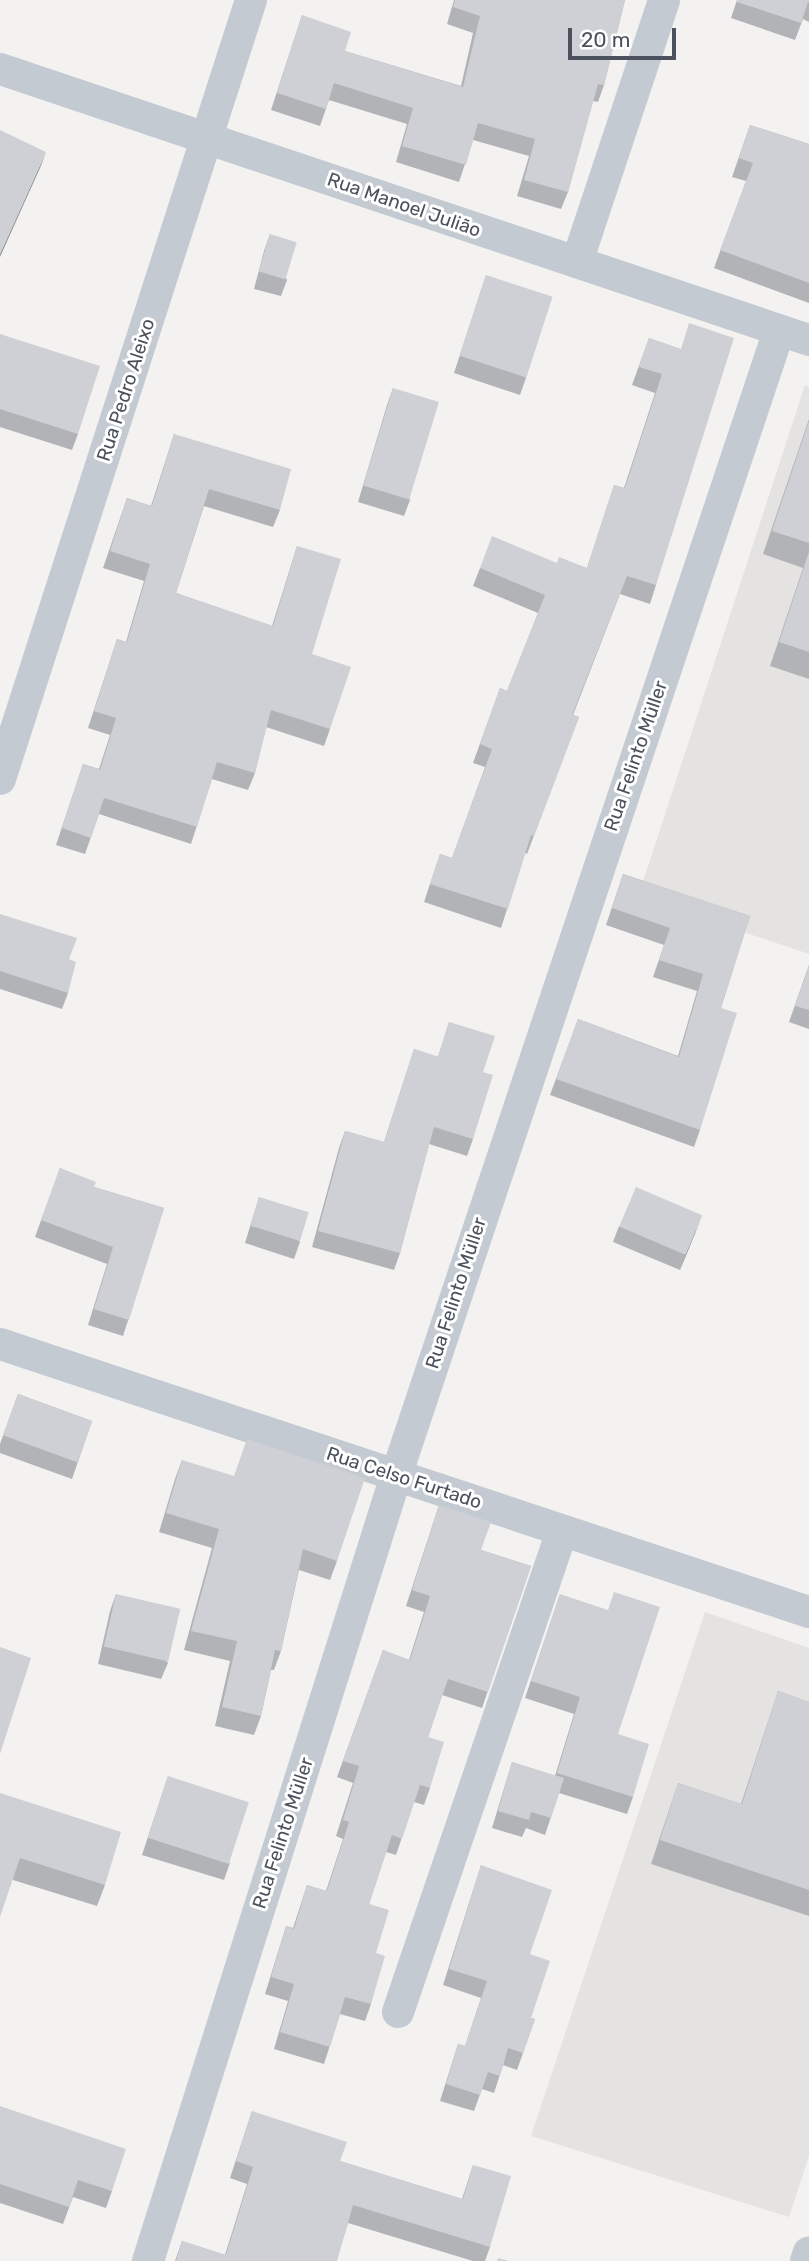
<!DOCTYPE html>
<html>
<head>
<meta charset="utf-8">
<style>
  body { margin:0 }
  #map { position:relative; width:809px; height:2261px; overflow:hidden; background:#f3f2f1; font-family:Rubik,sans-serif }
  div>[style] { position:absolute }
  .education>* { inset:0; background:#e4e3e2 }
  .minor>* { height:32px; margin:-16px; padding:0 16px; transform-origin:16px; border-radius:16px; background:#c3cad1 }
  .wall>* { inset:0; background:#b2b3b7 }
  .shaded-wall>* { inset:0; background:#919295 }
  .building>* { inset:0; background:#cfd0d5; transform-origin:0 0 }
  span { translate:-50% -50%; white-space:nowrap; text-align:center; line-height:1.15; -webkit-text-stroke:6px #fff; paint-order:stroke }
  .street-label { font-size:19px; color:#4b525d }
  .scale { position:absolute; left:568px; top:28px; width:108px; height:32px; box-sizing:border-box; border:4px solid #4b525d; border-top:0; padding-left:9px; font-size:21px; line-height:24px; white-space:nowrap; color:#4b525d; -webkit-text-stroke:5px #fff; paint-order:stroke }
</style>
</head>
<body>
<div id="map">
  <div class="education">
    <div style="clip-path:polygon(805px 385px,809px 387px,809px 954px,638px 897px)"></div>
    <div style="clip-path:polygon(705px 1612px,809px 1648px,809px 2156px,789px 2217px,531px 2136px)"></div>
  </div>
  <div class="minor">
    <div style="left:0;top:69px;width:853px;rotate:18.52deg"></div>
    <div style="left:577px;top:262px;width:276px;rotate:-71.6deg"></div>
    <div style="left:0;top:779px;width:818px;rotate:-72.14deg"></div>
    <div style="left:0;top:1344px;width:852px;rotate:18.33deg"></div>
    <div style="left:398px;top:2012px;width:508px;rotate:-71.17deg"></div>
    <div style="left:148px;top:2261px;width:823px;rotate:-72.47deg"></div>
    <div style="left:396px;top:1476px;width:1207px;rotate:-71.51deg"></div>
    <div style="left:806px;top:2261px;width:9px;rotate:-72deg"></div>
  </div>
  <div class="wall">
    <div style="clip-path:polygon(454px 0,625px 0,604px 85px,598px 102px,593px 101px,568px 192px,561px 209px,517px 196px,529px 156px,473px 140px,459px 182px,396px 162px,407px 124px,329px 100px,320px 126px,271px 110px,302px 15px,345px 51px,461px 86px,473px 33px,447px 24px)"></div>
    <div style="clip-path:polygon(737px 0,809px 0,809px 22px,803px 19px,795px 40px,731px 18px)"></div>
    <div style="clip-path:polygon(750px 125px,809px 144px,809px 303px,714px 268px,746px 181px,732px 177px)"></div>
    <div style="clip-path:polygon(270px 234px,287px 280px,281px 296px,254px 289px,264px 251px)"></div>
    <div style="clip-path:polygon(486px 275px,526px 378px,520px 395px,454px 373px)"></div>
    <div style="clip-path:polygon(0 334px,78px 434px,72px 450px,0 427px)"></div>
    <div style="clip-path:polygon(649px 338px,680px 349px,656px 585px,650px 604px,620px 594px,573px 715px,579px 717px,527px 854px,525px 853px,501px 928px,424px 902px,440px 854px,452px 858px,485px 767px,473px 763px,500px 688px,507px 691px,538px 613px,473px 586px,480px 568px,557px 563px,587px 568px,614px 485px,624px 488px,655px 393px,632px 385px)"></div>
    <div style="clip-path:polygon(393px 388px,410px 500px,404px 516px,358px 502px,387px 405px)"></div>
    <div style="clip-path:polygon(809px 419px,809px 679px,770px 666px,803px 568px,763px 554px)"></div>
    <div style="clip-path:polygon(174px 434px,280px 510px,273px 527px,204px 506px,176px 593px,272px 626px,297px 546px,312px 654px,330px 729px,324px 746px,266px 727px,255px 773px,248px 790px,212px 779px,191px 844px,99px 814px,85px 854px,56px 845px,83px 764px,99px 769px,110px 735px,88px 728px,117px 639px,126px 642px,144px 581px,103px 568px,127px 498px,151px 506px)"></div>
    <div style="clip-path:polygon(623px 874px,750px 916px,721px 1008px,700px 1130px,694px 1147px,550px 1095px,578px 1019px,678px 1056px,697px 991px,653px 977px,664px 945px,606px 925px)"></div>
    <div style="clip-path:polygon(0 914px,69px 959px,68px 993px,62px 1009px,0 989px)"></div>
    <div style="clip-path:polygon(809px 965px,809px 1029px,789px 1022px)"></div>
    <div style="clip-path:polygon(449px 1022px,483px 1072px,473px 1139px,467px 1156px,429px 1144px,400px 1253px,394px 1270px,312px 1247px,339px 1148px,345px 1131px,384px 1142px,414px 1049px,438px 1057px)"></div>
    <div style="clip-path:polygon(60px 1168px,94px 1187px,164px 1208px,123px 1336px,88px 1325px,107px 1264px,35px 1237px)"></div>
    <div style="clip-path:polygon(259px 1197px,300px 1242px,294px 1259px,245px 1243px)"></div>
    <div style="clip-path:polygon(619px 1226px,696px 1231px,680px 1270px,613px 1242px)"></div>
    <div style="clip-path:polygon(18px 1394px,92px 1421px,72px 1479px,0 1453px,0 1444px)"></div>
    <div style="clip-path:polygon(182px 1460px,337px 1561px,330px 1580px,299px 1570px,281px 1651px,274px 1670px,271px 1670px,261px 1716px,254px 1735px,215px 1726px,230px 1661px,184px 1650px,212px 1548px,159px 1532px,175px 1479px)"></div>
    <div style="clip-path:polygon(439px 1505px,481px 1550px,531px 1566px,482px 1708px,442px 1695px,428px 1737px,430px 1788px,424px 1805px,414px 1802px,396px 1855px,386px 1852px,369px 1904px,376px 1953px,371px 2004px,365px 2021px,340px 2014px,324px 2064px,274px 2049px,288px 2001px,265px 1994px,286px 1926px,293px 1928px,307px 1885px,326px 1891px,343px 1839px,336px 1836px,353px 1783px,337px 1777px,383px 1650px,409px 1660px,424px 1612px,406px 1606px)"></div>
    <div style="clip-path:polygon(116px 1594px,168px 1663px,161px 1679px,98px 1664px,110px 1611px)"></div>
    <div style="clip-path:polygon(560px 1594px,618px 1734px,633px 1797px,627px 1814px,559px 1793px,545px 1835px,526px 1828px,522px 1837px,492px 1828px,512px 1762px,555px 1776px,574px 1714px,525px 1698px)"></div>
    <div style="clip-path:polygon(778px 1691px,809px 1702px,809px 1916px,651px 1864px,678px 1783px,741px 1804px)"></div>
    <div style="clip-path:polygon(168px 1776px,230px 1863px,224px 1880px,142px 1855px)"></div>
    <div style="clip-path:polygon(0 1793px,105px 1885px,97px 1906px,13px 1880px)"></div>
    <div style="clip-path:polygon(481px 1865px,530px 1954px,531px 2018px,535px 2019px,517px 2070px,503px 2065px,494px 2093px,482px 2089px,474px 2111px,440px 2101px,458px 2044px,465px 2046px,481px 1998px,443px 1985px)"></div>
    <div style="clip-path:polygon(0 2106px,112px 2191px,106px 2208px,73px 2197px,63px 2224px,0 2203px)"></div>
    <div style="clip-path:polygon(252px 2111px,340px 2161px,462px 2199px,473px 2165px,490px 2247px,485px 2261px,473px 2261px,348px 2223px,336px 2261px,175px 2261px,182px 2241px,225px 2255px,247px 2184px,230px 2178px)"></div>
  </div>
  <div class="shaded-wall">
    <div style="clip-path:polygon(46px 152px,40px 168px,0 257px,0 254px)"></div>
    <div style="clip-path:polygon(702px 1215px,696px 1231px,680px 1270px,686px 1254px)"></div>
  </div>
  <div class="building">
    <div style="clip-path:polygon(455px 0,625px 0,604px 85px,598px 84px,568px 192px,524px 180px,535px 139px,478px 123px,466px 165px,402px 146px,413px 108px,334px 83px,326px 109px,277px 93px,302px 15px,351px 32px,345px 51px,463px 87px,480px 16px,453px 7px)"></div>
    <div style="clip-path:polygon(737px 0,809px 0,809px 2px,808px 2px,801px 23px,737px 2px)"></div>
    <div style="clip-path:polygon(750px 125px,809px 144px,809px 283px,720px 250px,753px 163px,739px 158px)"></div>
    <div style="clip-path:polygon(0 130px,46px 152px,0 254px)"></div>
    <div style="left:270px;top:234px;width:28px;height:39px;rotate:17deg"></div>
    <div style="left:486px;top:275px;width:70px;height:85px;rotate:18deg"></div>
    <div style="clip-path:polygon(689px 323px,734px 338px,656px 585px,627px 576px,572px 715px,579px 717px,534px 836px,531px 835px,508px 909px,430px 884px,440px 854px,452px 858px,492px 749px,480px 744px,500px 688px,507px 691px,545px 595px,480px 568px,492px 536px,557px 563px,559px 557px,587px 568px,614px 485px,625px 488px,662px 374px,639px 367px,649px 338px,681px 349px)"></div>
    <div style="clip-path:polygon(0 334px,100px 366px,78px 434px,0 409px)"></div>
    <div style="left:393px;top:388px;width:48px;height:102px;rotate:17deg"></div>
    <div style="clip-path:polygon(809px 421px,809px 543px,772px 531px)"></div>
    <div style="clip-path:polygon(174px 434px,291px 469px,280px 510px,209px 489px,176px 593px,273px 626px,297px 546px,341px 559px,312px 654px,351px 667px,330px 729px,271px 710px,255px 773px,217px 762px,197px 827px,104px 798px,91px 838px,62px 828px,83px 764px,100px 770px,116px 718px,94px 711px,117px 639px,127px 642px,150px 564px,110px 551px,127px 498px,152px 506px)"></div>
    <div style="clip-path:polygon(809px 552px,809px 652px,779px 642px)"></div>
    <div style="clip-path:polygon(623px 874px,750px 916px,721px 1008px,737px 1013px,700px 1130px,556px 1079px,578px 1019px,679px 1057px,703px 974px,659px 960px,670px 928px,612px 908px)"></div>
    <div style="clip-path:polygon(0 914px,77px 938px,69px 959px,76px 962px,68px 993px,0 971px)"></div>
    <div style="clip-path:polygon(809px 966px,809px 1010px,795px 1006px)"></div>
    <div style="clip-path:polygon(449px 1022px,495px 1036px,483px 1072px,493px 1075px,473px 1139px,434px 1127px,400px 1253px,318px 1231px,345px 1131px,384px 1142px,414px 1049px,438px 1057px)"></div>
    <div style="clip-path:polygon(60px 1168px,96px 1182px,94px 1187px,164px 1208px,129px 1320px,94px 1309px,113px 1247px,41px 1220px)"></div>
    <div style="left:636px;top:1187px;width:72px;height:43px;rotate:23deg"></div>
    <div style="left:259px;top:1197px;width:52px;height:30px;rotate:17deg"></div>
    <div style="left:18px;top:1394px;width:79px;height:44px;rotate:20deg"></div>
    <div style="clip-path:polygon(247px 1439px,365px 1478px,337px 1561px,303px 1549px,281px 1651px,275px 1650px,261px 1716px,222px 1707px,237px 1641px,191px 1631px,219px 1529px,166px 1513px,182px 1460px,234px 1476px)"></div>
    <div style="clip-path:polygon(439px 1505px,491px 1522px,481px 1550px,531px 1566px,488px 1692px,448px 1679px,428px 1737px,444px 1742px,430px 1788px,420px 1785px,402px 1839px,392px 1835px,369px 1904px,389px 1910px,376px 1953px,385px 1956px,371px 2004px,345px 1997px,330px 2047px,280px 2032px,294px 1984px,271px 1977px,286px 1926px,294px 1929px,307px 1885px,327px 1891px,349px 1822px,343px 1820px,359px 1766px,343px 1761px,383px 1650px,410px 1660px,430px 1596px,412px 1590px)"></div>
    <div style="clip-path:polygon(614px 1592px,660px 1607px,618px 1734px,649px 1744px,633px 1797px,557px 1773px,580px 1697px,531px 1681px,560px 1594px,608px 1610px)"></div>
    <div style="left:116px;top:1594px;width:66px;height:54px;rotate:13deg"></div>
    <div style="clip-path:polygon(0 1647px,31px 1658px,0 1754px)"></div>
    <div style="clip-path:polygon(778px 1691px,809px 1702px,809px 1890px,660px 1840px,678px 1783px,742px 1804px)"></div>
    <div style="clip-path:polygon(512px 1762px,564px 1778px,551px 1818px,531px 1812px,529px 1820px,498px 1811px)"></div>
    <div style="left:168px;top:1776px;width:85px;height:65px;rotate:18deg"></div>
    <div style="clip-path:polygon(0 1793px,121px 1832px,105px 1885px,20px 1858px,0 1917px)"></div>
    <div style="clip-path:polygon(481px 1865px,552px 1890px,530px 1954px,550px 1961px,531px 2018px,535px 2019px,523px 2053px,508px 2048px,500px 2076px,488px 2072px,480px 2095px,446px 2084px,458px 2044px,465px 2046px,487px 1981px,449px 1969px)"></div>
    <div style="clip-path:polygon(0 2106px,126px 2149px,112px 2191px,78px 2180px,69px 2207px,0 2184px)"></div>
    <div style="clip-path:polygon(252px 2111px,347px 2142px,340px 2161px,463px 2199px,473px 2165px,511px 2176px,490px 2247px,353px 2205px,337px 2261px,176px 2261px,182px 2241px,226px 2255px,253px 2167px,236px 2161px)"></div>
    <div style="clip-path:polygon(498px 2258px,509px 2261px,497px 2261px)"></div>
  </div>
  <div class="street-label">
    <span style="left:404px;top:205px;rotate:19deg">Rua Manoel Julião</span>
    <span style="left:126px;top:390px;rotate:-72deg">Rua Pedro Aleixo</span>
    <span style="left:636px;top:756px;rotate:-71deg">Rua Felinto Müller</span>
    <span style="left:456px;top:1293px;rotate:-72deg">Rua Felinto Müller</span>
    <span style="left:404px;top:1478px;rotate:18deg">Rua Celso Furtado</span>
    <span style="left:283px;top:1833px;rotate:-72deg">Rua Felinto Müller</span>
  </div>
  <div class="scale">20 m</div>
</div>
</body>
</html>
